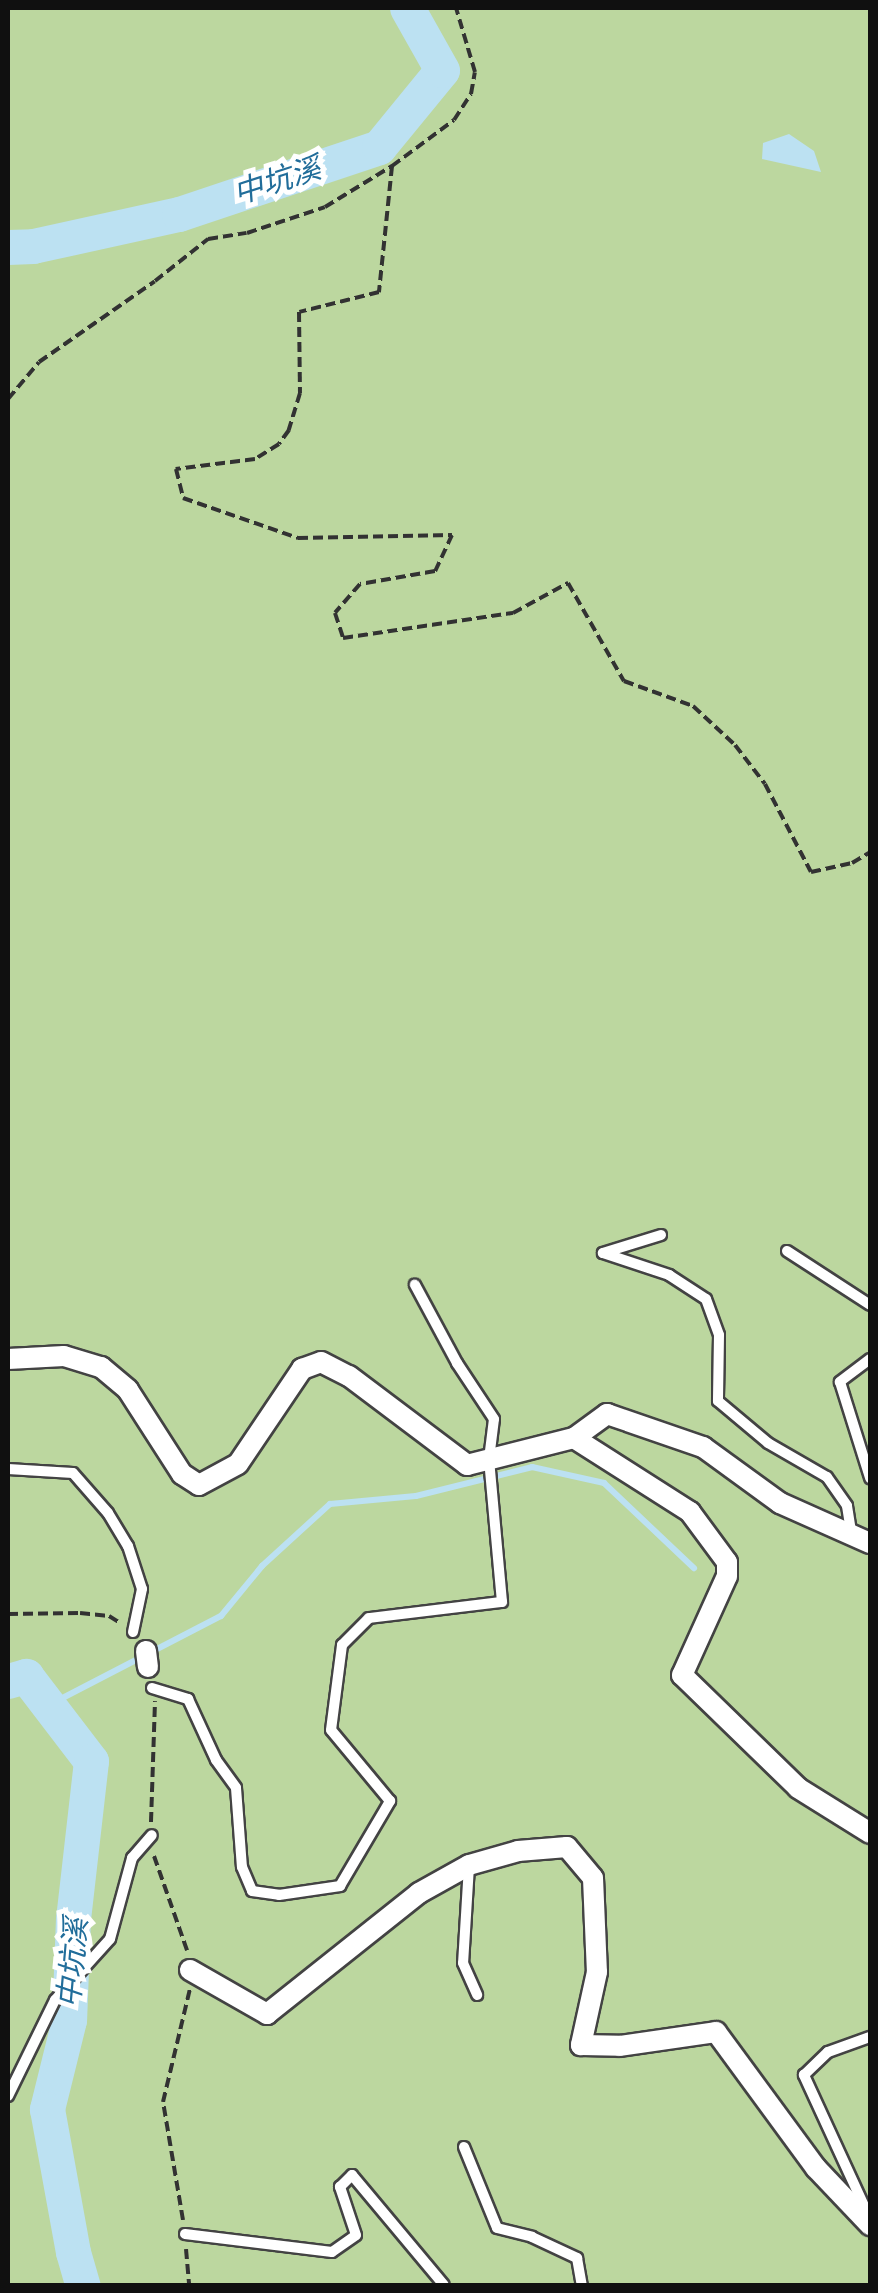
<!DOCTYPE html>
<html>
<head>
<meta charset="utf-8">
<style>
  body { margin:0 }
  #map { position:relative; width:878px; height:2293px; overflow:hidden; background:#fefcf4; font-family:"Times New Roman","Noto Sans TC",serif }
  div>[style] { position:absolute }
  .forest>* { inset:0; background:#bcd79f; transform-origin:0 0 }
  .water>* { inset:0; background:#bce1f2 }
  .stream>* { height:6px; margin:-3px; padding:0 3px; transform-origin:3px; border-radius:3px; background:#bce1f2 }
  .river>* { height:35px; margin:-17.5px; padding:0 17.5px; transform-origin:17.5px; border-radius:17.5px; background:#bce1f2 }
  .path>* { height:4px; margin-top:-2px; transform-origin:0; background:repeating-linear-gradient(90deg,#323232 0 10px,transparent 0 15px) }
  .roads { filter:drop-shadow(2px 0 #434343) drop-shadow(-2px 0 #434343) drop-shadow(0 2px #434343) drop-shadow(0 -2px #434343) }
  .lane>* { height:10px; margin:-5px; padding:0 5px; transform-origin:5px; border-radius:5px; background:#fff }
  .street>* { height:20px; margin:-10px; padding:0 10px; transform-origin:10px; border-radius:10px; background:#fff }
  span { translate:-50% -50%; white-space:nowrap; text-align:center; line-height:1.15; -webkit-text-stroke:10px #fff; paint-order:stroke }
  .water-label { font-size:30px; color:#216d9a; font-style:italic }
  .frame { position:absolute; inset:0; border:10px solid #101010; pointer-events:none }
</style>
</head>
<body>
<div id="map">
  <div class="forest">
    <div style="left:8px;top:8px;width:862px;height:2277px"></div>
  </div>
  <div class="water">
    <div style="clip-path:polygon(789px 134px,814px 151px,821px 172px,762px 159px,763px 143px)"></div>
  </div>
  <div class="stream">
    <div style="left:49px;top:1705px;width:194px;rotate:-27.4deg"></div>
    <div style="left:221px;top:1616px;width:65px;rotate:-50.6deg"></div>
    <div style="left:262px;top:1566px;width:92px;rotate:-42.4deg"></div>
    <div style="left:330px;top:1504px;width:86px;rotate:-5.3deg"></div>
    <div style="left:416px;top:1496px;width:120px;rotate:-14deg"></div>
    <div style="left:532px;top:1467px;width:74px;rotate:12.5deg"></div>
    <div style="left:604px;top:1483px;width:124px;rotate:43.4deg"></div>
  </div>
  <div class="river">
    <div style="left:8px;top:247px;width:25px;rotate:-2deg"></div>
    <div style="left:33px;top:246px;width:149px;rotate:-12.4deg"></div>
    <div style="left:179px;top:214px;width:211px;rotate:-18.5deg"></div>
    <div style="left:379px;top:147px;width:99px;rotate:-50.7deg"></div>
    <div style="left:442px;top:70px;width:71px;rotate:-119.4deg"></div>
    <div style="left:8px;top:1681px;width:19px;rotate:-16deg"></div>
    <div style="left:26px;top:1676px;width:107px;rotate:52.6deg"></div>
    <div style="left:91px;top:1761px;width:158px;rotate:96.5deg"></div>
    <div style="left:73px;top:1918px;width:102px;rotate:92.2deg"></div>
    <div style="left:69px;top:2020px;width:92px;rotate:103.9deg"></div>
    <div style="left:47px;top:2109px;width:145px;rotate:79.7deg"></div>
    <div style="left:73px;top:2252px;width:35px;rotate:74deg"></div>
  </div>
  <div class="path">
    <div style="left:392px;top:166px;width:127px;rotate:95.9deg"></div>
    <div style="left:379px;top:292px;width:82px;rotate:166deg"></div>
    <div style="left:299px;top:312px;width:81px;rotate:89.3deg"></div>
    <div style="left:300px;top:393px;width:39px;rotate:107deg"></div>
    <div style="left:289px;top:430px;width:17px;rotate:126deg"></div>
    <div style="left:279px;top:444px;width:28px;rotate:148deg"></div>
    <div style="left:255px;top:459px;width:80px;rotate:172.8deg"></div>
    <div style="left:176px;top:469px;width:30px;rotate:76deg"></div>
    <div style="left:183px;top:498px;width:122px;rotate:19.2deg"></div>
    <div style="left:298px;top:538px;width:154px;rotate:-1.1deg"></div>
    <div style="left:452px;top:535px;width:40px;rotate:115deg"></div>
    <div style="left:435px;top:571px;width:76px;rotate:170.2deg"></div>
    <div style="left:360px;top:584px;width:38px;rotate:131deg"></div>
    <div style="left:335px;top:613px;width:26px;rotate:72deg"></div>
    <div style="left:343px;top:638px;width:172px;rotate:-8.4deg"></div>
    <div style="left:513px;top:613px;width:63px;rotate:-28.6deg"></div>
    <div style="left:568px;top:583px;width:113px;rotate:60.3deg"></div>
    <div style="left:624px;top:681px;width:73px;rotate:19.9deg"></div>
    <div style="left:693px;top:706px;width:57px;rotate:42.9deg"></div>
    <div style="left:735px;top:745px;width:49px;rotate:52.4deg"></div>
    <div style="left:765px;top:784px;width:99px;rotate:62.4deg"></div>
    <div style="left:811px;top:872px;width:42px;rotate:-12.4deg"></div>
    <div style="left:852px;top:863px;width:21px;rotate:-31deg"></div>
    <div style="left:8px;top:399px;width:48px;rotate:-50deg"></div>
    <div style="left:39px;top:362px;width:141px;rotate:-34.9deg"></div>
    <div style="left:155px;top:281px;width:68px;rotate:-38.4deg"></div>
    <div style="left:208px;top:239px;width:39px;rotate:-9deg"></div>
    <div style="left:247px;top:233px;width:82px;rotate:-18.4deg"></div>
    <div style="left:325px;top:207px;width:79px;rotate:-31.5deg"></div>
    <div style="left:392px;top:166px;width:77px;rotate:-36.6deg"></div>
    <div style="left:454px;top:120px;width:31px;rotate:-57deg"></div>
    <div style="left:471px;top:94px;width:22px;rotate:-80deg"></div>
    <div style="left:475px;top:72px;width:67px;rotate:-106.5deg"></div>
    <div style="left:8px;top:1614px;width:72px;rotate:-0.8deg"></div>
    <div style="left:80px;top:1613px;width:29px;rotate:6deg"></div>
    <div style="left:109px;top:1616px;width:13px;rotate:32deg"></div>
    <div style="left:151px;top:1822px;width:121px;rotate:-88.1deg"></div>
    <div style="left:154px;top:1856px;width:100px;rotate:70.7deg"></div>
    <div style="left:183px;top:2220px;width:120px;rotate:-99.6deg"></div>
    <div style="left:163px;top:2102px;width:116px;rotate:-76.6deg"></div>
    <div style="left:186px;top:2249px;width:37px;rotate:85deg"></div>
  </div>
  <div class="roads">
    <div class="lane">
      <div style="left:661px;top:1235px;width:61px;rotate:162.8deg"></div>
      <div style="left:603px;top:1253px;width:70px;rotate:18.4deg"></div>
      <div style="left:669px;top:1275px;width:44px;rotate:33deg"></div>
      <div style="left:706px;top:1299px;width:38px;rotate:70deg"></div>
      <div style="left:719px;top:1335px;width:66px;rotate:90.9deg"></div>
      <div style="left:718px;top:1401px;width:65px;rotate:40deg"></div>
      <div style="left:768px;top:1443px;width:68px;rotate:30deg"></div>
      <div style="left:827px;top:1477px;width:35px;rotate:55deg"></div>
      <div style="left:847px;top:1506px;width:26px;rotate:81deg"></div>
      <div style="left:787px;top:1251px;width:99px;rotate:33deg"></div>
      <div style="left:870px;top:1359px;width:38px;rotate:143deg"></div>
      <div style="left:840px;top:1382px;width:101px;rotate:72.6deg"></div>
      <div style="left:8px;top:1469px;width:65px;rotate:3.5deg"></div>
      <div style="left:73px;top:1473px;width:53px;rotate:48.8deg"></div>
      <div style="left:108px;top:1513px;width:39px;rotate:59deg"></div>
      <div style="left:128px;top:1546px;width:45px;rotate:72deg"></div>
      <div style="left:142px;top:1589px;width:44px;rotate:101.8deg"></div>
      <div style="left:152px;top:1688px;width:38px;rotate:17deg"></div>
      <div style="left:188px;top:1699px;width:67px;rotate:65.3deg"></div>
      <div style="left:216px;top:1760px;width:34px;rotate:54deg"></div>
      <div style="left:236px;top:1788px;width:79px;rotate:85.7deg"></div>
      <div style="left:242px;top:1867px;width:26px;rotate:67deg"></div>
      <div style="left:252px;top:1891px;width:27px;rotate:8deg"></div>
      <div style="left:279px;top:1895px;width:62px;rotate:-8.4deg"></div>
      <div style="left:340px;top:1886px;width:99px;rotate:-59.5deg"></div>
      <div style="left:390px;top:1801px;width:92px;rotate:-129.7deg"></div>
      <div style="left:331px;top:1730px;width:86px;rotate:-82.6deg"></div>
      <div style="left:342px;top:1645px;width:38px;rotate:-45deg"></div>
      <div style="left:369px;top:1618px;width:134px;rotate:-6.9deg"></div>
      <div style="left:502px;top:1602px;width:144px;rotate:-95.2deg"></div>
      <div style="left:489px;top:1459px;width:40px;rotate:-82.9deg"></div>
      <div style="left:494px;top:1419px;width:67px;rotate:-123.5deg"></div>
      <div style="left:457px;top:1363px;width:89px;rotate:-118.3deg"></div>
      <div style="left:469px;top:1866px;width:97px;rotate:93.5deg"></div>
      <div style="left:463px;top:1963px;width:35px;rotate:66deg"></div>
      <div style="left:8px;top:2096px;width:107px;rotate:-63.9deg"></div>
      <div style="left:55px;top:2000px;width:82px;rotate:-48deg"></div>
      <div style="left:110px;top:1939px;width:84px;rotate:-74.8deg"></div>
      <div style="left:132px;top:1858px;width:30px;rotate:-49deg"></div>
      <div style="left:464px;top:2147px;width:87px;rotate:67.8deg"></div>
      <div style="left:497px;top:2228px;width:36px;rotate:14deg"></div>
      <div style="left:532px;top:2237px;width:50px;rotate:25deg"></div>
      <div style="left:577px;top:2258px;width:28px;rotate:80deg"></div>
      <div style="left:866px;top:2210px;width:149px;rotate:-114.7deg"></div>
      <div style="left:804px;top:2075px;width:33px;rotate:-44deg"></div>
      <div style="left:828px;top:2052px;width:45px;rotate:-19.7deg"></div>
      <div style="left:185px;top:2234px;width:148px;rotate:7deg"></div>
      <div style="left:332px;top:2252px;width:29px;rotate:-35deg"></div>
      <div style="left:356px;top:2235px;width:51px;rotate:-108.4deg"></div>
      <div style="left:340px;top:2187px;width:17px;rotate:-45deg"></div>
      <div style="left:352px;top:2175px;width:143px;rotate:50.1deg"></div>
    </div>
    <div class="street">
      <div style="left:8px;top:1359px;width:56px;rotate:-3.1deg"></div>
      <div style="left:64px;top:1356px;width:39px;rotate:17deg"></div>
      <div style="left:101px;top:1367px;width:35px;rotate:40deg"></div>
      <div style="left:128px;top:1390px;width:100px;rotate:57.3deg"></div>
      <div style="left:182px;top:1474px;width:20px;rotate:33deg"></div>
      <div style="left:199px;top:1485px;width:44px;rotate:-28.3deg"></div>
      <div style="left:238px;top:1464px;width:115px;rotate:-56deg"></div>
      <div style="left:302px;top:1369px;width:20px;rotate:-20deg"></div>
      <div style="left:321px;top:1362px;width:31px;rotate:27deg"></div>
      <div style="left:349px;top:1376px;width:148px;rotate:37deg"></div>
      <div style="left:467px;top:1465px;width:110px;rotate:-14.2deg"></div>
      <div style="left:574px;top:1438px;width:41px;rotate:-36deg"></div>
      <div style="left:607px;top:1414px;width:102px;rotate:19deg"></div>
      <div style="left:703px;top:1447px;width:95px;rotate:36deg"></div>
      <div style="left:780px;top:1503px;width:98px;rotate:24deg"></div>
      <div style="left:574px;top:1438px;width:138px;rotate:32.5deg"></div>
      <div style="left:690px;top:1512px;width:62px;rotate:53.5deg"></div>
      <div style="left:727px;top:1562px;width:14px;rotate:90deg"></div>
      <div style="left:727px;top:1576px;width:109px;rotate:114.4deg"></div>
      <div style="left:682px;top:1675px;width:162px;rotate:44.2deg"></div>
      <div style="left:798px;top:1788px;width:85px;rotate:32deg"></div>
      <div style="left:146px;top:1651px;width:16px;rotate:83deg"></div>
      <div style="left:190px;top:1970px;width:89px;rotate:29.7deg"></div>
      <div style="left:267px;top:2014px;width:194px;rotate:-38.5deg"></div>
      <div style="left:419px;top:1893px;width:57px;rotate:-29.2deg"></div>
      <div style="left:469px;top:1865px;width:51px;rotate:-15.9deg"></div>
      <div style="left:518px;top:1851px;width:49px;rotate:-4.7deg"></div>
      <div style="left:567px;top:1847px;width:40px;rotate:50deg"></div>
      <div style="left:593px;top:1878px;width:94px;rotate:87.6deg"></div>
      <div style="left:597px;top:1972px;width:75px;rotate:102.4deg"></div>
      <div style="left:581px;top:2045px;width:39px;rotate:1deg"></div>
      <div style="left:620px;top:2046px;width:97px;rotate:-8.3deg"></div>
      <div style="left:716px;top:2032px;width:169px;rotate:53.7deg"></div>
      <div style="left:816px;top:2168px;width:79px;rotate:46.5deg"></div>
    </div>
  </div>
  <div class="water-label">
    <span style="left:277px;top:181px;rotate:-18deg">中坑溪</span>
    <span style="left:73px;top:1963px;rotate:-85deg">中坑溪</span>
  </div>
  <div class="frame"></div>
</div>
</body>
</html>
